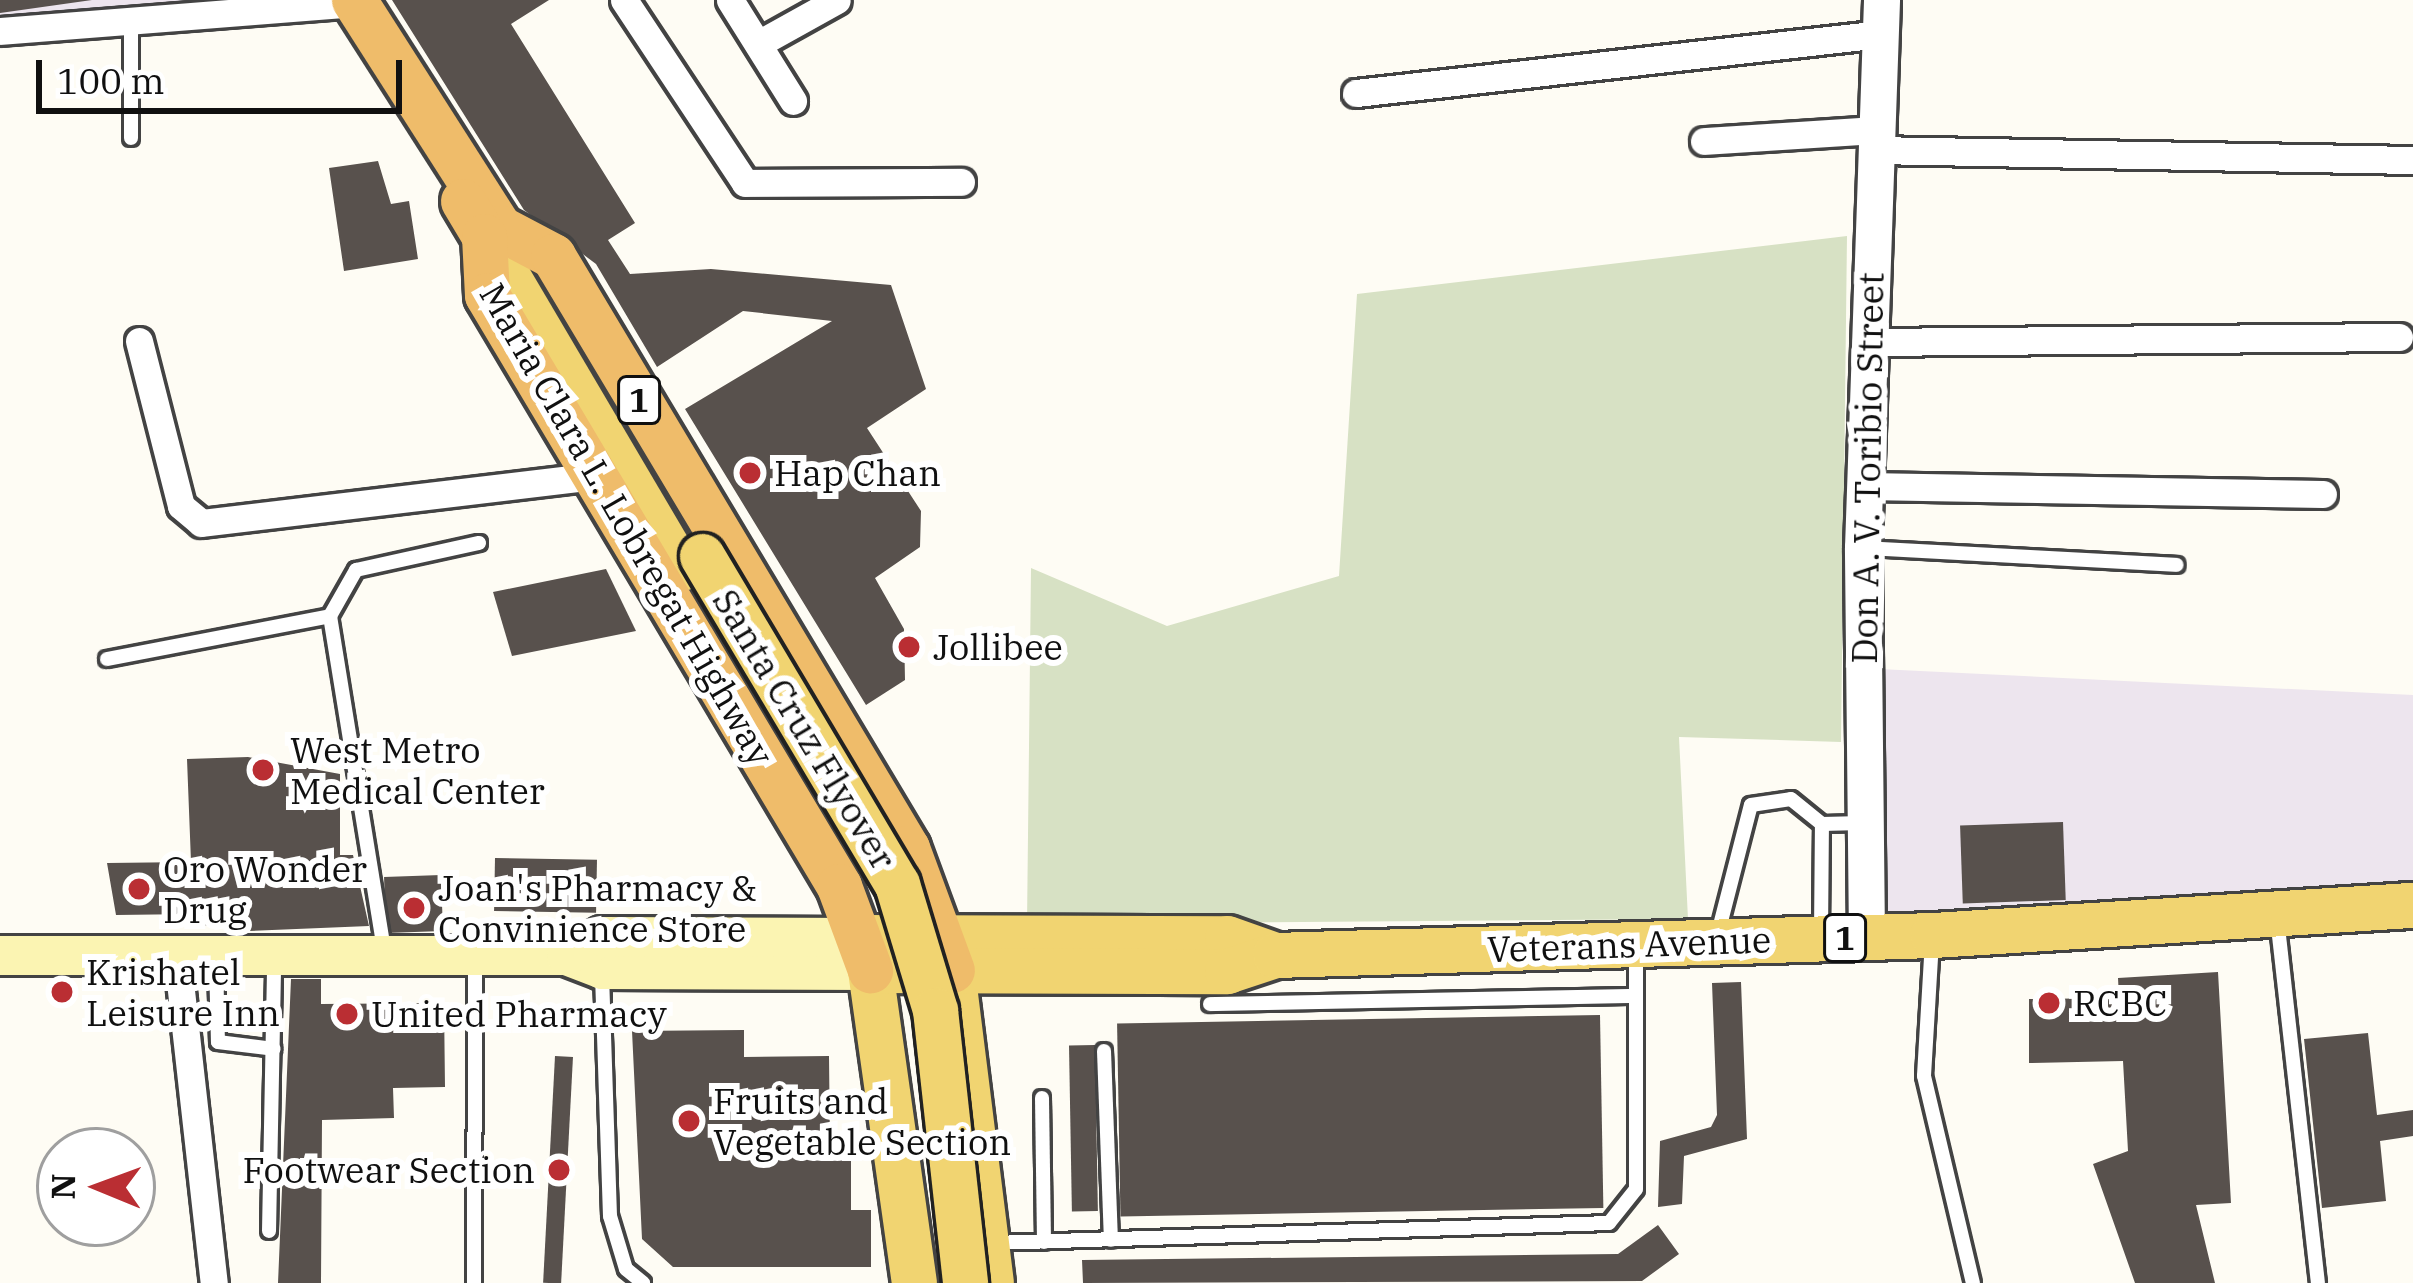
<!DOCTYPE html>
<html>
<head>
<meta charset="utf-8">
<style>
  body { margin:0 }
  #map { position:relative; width:2413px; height:1283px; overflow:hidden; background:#fefcf4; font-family:"IBM Plex Serif",serif }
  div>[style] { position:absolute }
  .industrial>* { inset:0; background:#ede5ee }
  .cemetery>* { inset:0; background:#d7e1c4 }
  .building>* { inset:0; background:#58514d; transform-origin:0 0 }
  .roads { filter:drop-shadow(3px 0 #434343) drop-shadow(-3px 0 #434343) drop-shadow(0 3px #434343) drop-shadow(0 -3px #434343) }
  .service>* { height:14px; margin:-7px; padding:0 7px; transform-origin:7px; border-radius:7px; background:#fff }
  .minor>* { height:27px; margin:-13.5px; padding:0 13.5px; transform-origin:13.5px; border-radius:13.5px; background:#fff }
  .tertiary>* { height:36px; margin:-18px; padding:0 18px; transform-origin:18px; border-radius:18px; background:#fff }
  .secondary>* { height:39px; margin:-19.5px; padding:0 19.5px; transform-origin:19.5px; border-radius:19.5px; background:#fbf4b2 }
  .primary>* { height:45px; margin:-22.5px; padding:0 22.5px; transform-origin:22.5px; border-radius:22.5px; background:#f1d471 }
  .trunk>* { height:45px; margin:-22.5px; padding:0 22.5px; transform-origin:22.5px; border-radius:22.5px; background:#efbc6a }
  .bridges { filter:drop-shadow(3px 0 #212121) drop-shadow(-3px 0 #212121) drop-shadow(0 3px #212121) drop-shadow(0 -3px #212121) }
  .primary-bridge>* { height:45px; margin:-22.5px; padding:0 22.5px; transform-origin:22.5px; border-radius:22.5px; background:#f1d471 }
  .dots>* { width:33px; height:33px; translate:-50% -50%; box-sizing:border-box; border:6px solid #fff; border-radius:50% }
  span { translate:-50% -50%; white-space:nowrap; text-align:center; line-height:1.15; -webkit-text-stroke:12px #fff; paint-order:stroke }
  .shield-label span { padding:3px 9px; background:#fff; border:3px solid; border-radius:9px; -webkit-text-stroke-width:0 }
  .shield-label { font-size:33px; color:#101010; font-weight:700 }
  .street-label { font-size:36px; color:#101010 }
  .poi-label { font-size:36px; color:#101010 }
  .left { translate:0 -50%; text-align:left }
  .right { translate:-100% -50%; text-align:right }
  .north { position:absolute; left:36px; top:1127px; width:120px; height:120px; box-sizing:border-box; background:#fff; border:3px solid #9f9f9f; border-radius:50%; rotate:271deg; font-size:33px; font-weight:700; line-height:48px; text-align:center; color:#101010 }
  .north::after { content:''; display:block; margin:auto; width:42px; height:54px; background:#ba2e33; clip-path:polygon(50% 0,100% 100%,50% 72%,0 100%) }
  .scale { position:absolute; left:36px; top:60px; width:366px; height:54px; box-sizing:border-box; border:6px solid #101010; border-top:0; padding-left:15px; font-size:36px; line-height:42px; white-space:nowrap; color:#101010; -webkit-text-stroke:9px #fff; paint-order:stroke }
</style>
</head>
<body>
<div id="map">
  <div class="industrial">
    <div style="clip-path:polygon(0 0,253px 0,0 36px)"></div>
    <div style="clip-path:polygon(1879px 669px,2413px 695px,2413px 885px,1880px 914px)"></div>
  </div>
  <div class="cemetery">
    <div style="clip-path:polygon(1847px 236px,1841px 742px,1679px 737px,1688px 919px,1027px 924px,1031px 568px,1167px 626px,1339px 576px,1357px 294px)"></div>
  </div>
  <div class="building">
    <div style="clip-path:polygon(0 0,92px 0,0 13px)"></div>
    <div style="clip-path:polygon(392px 0,549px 0,511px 24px,635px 223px,608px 240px,630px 274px,711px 269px,891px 285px,926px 389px,867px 428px,921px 511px,920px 547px,875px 578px,904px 629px,905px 680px,866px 705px,685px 409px,832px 321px,743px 311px,657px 367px,596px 264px,524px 210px)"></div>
    <div style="clip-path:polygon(378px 161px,391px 204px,409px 201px,418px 259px,344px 271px,329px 168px)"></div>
    <div style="clip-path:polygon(606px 569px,636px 631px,512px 656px,493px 592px)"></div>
    <div style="clip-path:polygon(248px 757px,340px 774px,340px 855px,353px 855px,369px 926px,249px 931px,195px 924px,194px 914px,116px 915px,107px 863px,191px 862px,187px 759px)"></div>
    <div style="left:2063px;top:822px;width:78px;height:103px;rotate:88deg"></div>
    <div style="left:495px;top:858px;width:102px;height:53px;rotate:1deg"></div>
    <div style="left:441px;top:875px;width:56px;height:57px;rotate:88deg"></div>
    <div style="clip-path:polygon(2218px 972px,2231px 1203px,2196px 1205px,2215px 1283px,2135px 1283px,2093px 1164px,2128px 1151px,2123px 1061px,2029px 1063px,2029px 999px,2119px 998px,2118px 978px)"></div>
    <div style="clip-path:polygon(291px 979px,321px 979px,321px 1004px,444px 1003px,445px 1087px,393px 1088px,394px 1118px,322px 1120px,321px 1283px,278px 1283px)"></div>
    <div style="clip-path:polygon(1741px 982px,1747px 1139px,1684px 1156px,1682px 1204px,1658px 1207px,1660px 1141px,1711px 1127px,1717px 1115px,1712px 983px)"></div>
    <div style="left:1600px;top:1015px;width:193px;height:483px;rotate:89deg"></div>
    <div style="clip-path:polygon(744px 1030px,744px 1057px,829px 1056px,830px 1148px,851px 1148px,851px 1210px,871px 1210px,871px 1267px,673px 1267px,642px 1239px,632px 1031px)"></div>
    <div style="clip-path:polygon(2368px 1033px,2377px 1115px,2413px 1110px,2413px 1136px,2380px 1141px,2386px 1201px,2322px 1208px,2304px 1039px)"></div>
    <div style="left:1095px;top:1045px;width:166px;height:26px;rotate:89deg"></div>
    <div style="left:555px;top:1056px;width:18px;height:227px;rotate:3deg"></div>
    <div style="clip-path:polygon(1658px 1225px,1679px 1254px,1642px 1281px,1083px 1283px,1082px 1260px,1618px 1254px)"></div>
  </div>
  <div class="roads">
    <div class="service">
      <div style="left:131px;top:23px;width:115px;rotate:90deg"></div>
      <div style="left:1865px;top:548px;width:312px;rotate:3.1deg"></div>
      <div style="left:330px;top:616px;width:53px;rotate:-60.5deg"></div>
      <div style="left:356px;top:570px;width:126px;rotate:-12.4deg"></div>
      <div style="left:107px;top:659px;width:227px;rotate:-10.9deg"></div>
      <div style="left:330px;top:616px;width:338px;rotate:80.8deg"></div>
      <div style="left:2277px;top:918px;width:367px;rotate:83.6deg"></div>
      <div style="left:1821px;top:934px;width:110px;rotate:-89.5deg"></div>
      <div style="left:1717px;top:937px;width:136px;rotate:-75.6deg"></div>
      <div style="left:1751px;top:805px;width:40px;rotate:-8.5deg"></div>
      <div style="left:1791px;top:799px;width:40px;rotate:39deg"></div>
      <div style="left:1822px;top:824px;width:40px;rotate:-1.4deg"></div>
      <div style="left:1932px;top:941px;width:135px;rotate:93.4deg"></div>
      <div style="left:1924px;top:1076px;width:213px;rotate:76.7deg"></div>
      <div style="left:216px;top:961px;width:81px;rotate:88.6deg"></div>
      <div style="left:218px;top:1042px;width:56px;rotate:7.1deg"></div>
      <div style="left:602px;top:975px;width:241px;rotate:88.1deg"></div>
      <div style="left:610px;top:1216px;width:55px;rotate:73.2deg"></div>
      <div style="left:626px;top:1269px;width:22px;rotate:39deg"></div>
      <div style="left:1210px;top:1004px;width:425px;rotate:-1.1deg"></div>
      <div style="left:1104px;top:1051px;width:189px;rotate:87.9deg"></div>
      <div style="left:1042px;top:1098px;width:144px;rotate:89.2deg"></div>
      <div style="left:269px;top:1231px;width:271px;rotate:-88.9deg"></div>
      <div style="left:994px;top:1243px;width:615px;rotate:-1.86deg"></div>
      <div style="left:1609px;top:1223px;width:43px;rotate:-51.5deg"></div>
      <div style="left:1636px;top:1189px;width:240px;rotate:-90deg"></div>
      <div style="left:474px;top:1283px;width:323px;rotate:-89.8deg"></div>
    </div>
    <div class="minor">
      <div style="left:624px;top:0;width:219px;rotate:56.5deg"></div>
      <div style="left:745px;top:183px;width:216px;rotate:-0.3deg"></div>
      <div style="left:730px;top:0;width:119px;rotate:58deg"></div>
      <div style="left:0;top:31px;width:356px;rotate:-4.5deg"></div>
      <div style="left:758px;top:44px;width:90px;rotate:-29.1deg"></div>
      <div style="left:1356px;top:93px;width:528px;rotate:-6.41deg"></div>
      <div style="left:1704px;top:141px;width:170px;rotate:-3.7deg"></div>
      <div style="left:1873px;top:150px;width:540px;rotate:1.06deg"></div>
      <div style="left:139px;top:341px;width:170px;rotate:75.7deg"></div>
      <div style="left:181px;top:506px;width:26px;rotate:40deg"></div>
      <div style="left:201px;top:523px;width:397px;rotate:-6.8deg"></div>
      <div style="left:1869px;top:342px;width:530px;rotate:-0.54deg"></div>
      <div style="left:1865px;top:486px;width:458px;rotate:1deg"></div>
      <div style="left:177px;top:955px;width:330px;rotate:83.6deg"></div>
    </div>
    <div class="tertiary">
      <div style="left:1867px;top:937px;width:389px;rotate:-90.6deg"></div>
      <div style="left:1863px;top:548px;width:548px;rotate:-88.01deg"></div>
    </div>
    <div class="secondary">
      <div style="left:0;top:955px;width:566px"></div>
      <div style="left:566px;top:955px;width:39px;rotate:21deg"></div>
      <div style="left:602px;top:969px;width:268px;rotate:0.2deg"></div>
      <div style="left:566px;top:955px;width:41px;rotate:-27.8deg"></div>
      <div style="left:602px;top:936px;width:258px;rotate:0.2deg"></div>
    </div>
    <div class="primary">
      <div style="left:484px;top:236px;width:386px;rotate:59.5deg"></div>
      <div style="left:860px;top:937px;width:367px;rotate:0.2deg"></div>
      <div style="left:1227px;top:938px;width:51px;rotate:19.5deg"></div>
      <div style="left:952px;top:970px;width:315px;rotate:82.9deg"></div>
      <div style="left:914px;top:1283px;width:316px;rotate:-98deg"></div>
      <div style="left:870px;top:970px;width:357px;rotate:0.2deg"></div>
      <div style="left:1227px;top:971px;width:51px;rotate:-18.4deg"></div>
      <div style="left:1275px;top:955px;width:658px;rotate:-1.74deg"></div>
      <div style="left:1933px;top:935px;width:481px;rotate:-3.6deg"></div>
    </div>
    <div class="trunk">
      <div style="left:354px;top:0;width:271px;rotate:57.4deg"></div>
      <div style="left:500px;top:228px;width:60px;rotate:27.8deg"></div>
      <div style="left:553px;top:256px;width:690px;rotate:59.12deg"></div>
      <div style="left:907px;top:848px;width:130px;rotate:69.8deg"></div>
      <div style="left:463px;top:201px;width:41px;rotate:59deg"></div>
      <div style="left:484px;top:236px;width:59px;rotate:87.1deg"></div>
      <div style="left:487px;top:295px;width:688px;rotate:59.22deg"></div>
      <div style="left:839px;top:886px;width:90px;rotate:69.7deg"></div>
    </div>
  </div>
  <div class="bridges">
    <div class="primary-bridge">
      <div style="left:702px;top:556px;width:382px;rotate:59.3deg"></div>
      <div style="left:897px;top:884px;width:132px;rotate:73.2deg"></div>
      <div style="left:935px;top:1010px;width:275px;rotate:83.7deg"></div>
    </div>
  </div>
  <div class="dots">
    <div style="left:750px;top:473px;background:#ba2e33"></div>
    <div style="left:909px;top:647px;background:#ba2e33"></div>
    <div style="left:263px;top:770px;background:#ba2e33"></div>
    <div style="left:139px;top:889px;background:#ba2e33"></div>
    <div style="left:414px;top:908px;background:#ba2e33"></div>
    <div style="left:62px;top:992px;background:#ba2e33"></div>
    <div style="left:2049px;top:1003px;background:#ba2e33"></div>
    <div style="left:347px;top:1014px;background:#ba2e33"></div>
    <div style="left:689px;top:1121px;background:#ba2e33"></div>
    <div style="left:559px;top:1170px;background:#ba2e33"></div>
  </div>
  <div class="shield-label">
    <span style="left:639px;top:400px">1</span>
    <span style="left:1845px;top:938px">1</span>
  </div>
  <div class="street-label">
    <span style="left:1867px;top:468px;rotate:-89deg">Don A. V. Toribio Street</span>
    <span style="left:627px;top:524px;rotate:60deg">Maria Clara L. Lobregat Highway</span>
    <span style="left:805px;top:729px;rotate:59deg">Santa Cruz Flyover</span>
    <span style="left:1629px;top:944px;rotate:-2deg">Veterans Avenue</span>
  </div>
  <div class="poi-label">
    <span class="left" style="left:774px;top:473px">Hap Chan</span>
    <span class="left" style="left:933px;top:647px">Jollibee</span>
    <span class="left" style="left:290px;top:770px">West Metro<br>Medical Center</span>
    <span class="left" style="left:163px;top:889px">Oro Wonder<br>Drug</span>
    <span class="left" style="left:438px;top:908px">Joan's Pharmacy &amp;<br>Convinience Store</span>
    <span class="left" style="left:86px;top:992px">Krishatel<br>Leisure Inn</span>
    <span class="left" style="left:2073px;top:1003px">RCBC</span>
    <span class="left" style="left:371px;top:1014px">United Pharmacy</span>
    <span class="left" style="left:713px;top:1121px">Fruits and<br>Vegetable Section</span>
    <span class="right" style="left:535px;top:1170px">Footwear Section</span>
  </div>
  <div class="north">N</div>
  <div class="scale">100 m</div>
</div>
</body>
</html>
